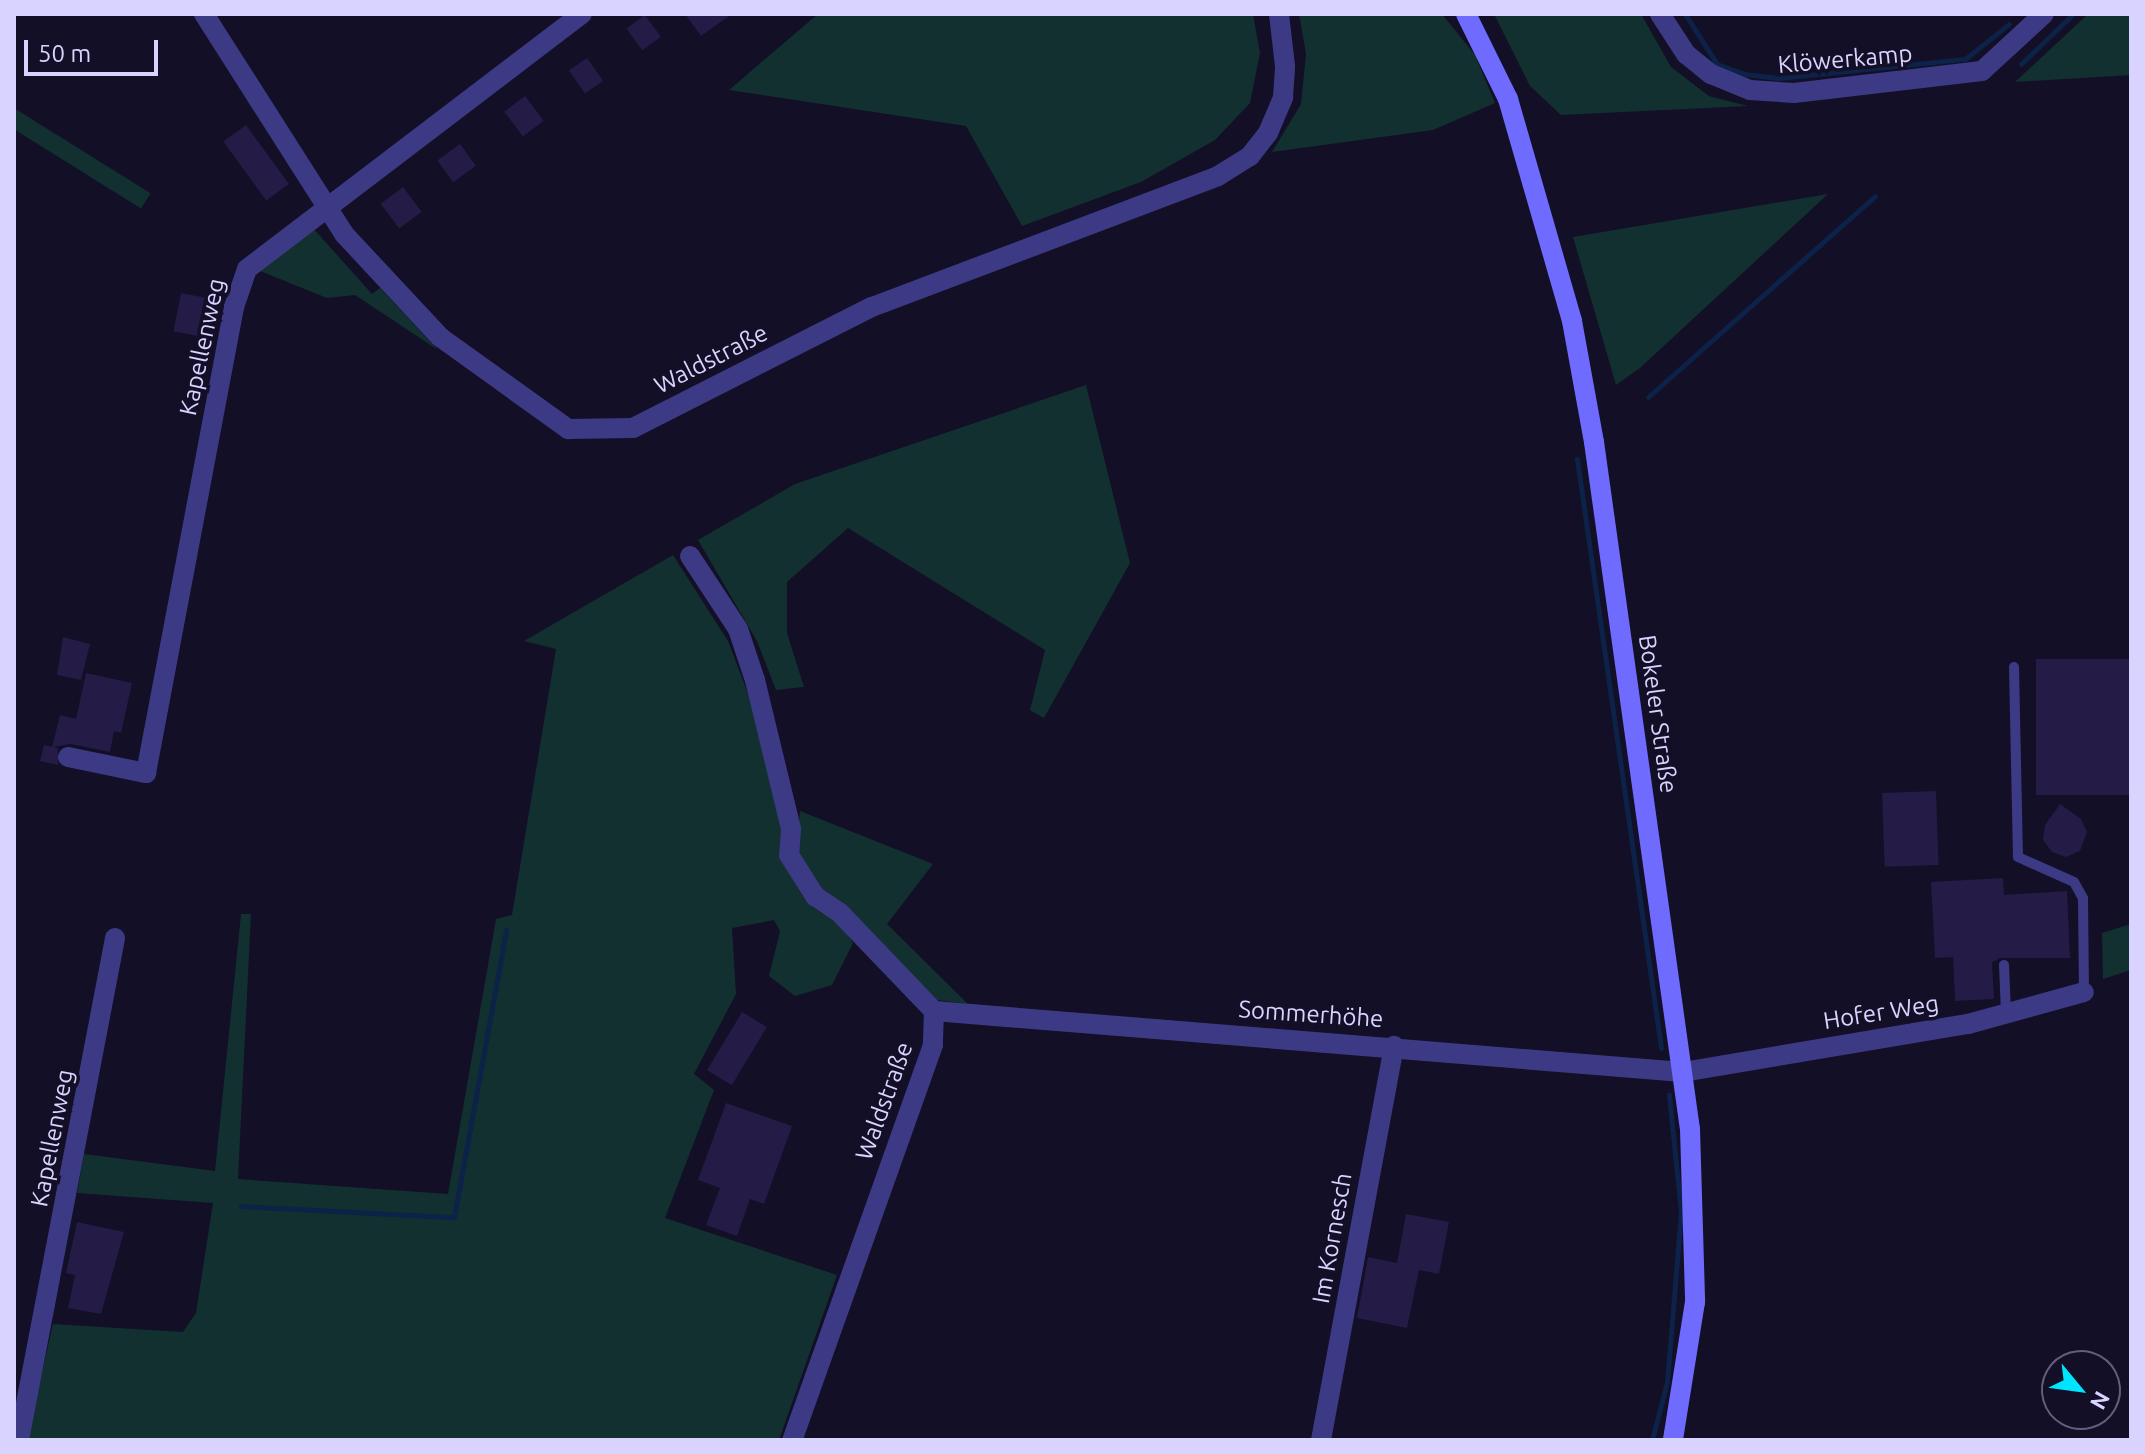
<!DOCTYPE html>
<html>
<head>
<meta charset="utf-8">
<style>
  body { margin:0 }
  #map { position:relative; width:2145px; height:1454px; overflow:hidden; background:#130f26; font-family:Ubuntu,sans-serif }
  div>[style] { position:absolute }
  .green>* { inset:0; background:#12302f; transform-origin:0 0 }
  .stream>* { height:5px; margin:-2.5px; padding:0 2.5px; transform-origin:2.5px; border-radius:2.5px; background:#0c2248 }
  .building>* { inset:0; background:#241b47; transform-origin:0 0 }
  .lane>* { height:10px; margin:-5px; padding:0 5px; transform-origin:5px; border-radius:5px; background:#3d3a85 }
  .street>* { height:20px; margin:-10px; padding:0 10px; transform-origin:10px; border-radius:10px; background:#3d3a85 }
  .secondary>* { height:20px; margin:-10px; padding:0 10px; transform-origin:10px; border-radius:10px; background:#6f6bff }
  span { translate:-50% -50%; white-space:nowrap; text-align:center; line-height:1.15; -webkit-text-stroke:7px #130f26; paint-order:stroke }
  .street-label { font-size:24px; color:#d9d4ff }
  .frame { position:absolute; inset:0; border:16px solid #d9d4ff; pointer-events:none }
  .north { position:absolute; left:2041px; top:1350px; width:80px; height:80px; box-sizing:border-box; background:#130f26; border:2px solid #625e7d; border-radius:50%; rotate:119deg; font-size:22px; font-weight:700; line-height:32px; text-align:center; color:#d9d4ff }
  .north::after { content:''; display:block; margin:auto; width:28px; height:36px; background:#00e5ff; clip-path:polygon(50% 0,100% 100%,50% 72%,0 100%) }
  .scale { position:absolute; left:24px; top:40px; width:134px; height:36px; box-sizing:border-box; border:4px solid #d9d4ff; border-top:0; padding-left:10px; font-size:24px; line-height:28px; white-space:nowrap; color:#d9d4ff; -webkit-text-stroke:6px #130f26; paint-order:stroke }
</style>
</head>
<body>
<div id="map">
  <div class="green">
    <div style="clip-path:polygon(818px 14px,1253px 14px,1260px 53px,1250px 103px,1215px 140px,1141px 182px,1022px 226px,966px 126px,729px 90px)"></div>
    <div style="clip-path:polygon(1299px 14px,1442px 14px,1475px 55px,1495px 103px,1433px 130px,1272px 152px,1301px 104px,1306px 54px)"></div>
    <div style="clip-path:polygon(1494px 14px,1641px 14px,1671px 67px,1709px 96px,1748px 106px,1561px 115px,1530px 86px)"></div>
    <div style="clip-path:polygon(2088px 14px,2131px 14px,2131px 75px,2015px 82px)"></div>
    <div style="left:14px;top:108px;width:161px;height:18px;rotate:32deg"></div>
    <div style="clip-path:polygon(1828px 194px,1640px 368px,1616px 385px,1573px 237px)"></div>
    <div style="clip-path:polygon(312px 227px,372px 294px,380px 288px,438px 350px,355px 295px,327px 298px,255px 269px)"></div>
    <div style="clip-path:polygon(1086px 385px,1130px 563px,1044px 718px,1030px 710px,1045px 650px,848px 528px,787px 582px,787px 633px,804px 687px,776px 690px,757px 641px,698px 540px,795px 484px)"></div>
    <div style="clip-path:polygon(673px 555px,728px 641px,752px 704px,782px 828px,853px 943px,832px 985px,795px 996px,769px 976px,780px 931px,774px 920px,732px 928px,736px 994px,694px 1074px,714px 1090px,665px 1218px,837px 1275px,779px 1440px,27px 1440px,53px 1324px,183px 1332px,196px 1313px,213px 1203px,77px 1193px,84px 1154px,215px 1171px,241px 914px,251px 914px,238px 1179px,448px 1194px,496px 919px,512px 915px,556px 649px,524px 641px)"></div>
    <div style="clip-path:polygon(800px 811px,933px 864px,887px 924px,968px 1004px,937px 1000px,821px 890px,796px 852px)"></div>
    <div style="clip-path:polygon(2131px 924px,2131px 970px,2103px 979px,2102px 933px)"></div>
  </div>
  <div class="stream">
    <div style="left:1685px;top:14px;width:59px;rotate:57.4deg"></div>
    <div style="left:1717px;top:64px;width:30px;rotate:20deg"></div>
    <div style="left:1745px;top:74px;width:35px;rotate:7deg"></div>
    <div style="left:1780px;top:78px;width:186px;rotate:-5.9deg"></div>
    <div style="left:1965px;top:59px;width:56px;rotate:-38.5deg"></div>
    <div style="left:2021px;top:64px;width:72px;rotate:-43.9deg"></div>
    <div style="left:1648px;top:397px;width:303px;rotate:-41.5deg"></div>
    <div style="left:1577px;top:459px;width:595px;rotate:81.88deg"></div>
    <div style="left:241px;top:1206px;width:213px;rotate:3deg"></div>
    <div style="left:454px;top:1217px;width:292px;rotate:-79.7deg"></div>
    <div style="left:1652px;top:1440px;width:60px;rotate:-75.5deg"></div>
    <div style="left:1667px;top:1382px;width:170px;rotate:-85.3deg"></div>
    <div style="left:1681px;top:1213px;width:119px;rotate:-95.8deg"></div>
  </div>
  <div class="building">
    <div style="clip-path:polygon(685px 14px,732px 14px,701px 36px)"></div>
    <div style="left:645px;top:15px;width:27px;height:23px;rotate:54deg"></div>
    <div style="left:587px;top:58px;width:28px;height:22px;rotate:55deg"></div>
    <div style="left:525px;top:96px;width:31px;height:26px;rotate:53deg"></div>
    <div style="left:246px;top:125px;width:73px;height:28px;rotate:54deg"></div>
    <div style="left:460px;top:144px;width:27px;height:28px;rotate:54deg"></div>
    <div style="left:403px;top:187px;width:31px;height:28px;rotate:53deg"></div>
    <div style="left:181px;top:293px;width:25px;height:39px;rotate:11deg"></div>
    <div style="clip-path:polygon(63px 637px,90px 644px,81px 680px,57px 675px)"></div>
    <div style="left:2131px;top:659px;width:136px;height:95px;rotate:90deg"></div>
    <div style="clip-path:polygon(86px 673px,132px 683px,121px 733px,114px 731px,110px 752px,71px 744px,52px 747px,60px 715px,76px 719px)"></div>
    <div style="clip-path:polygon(44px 745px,58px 748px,58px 765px,40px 761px)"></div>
    <div style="left:1936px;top:791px;width:74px;height:54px;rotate:88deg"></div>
    <div style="clip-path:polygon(2060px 804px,2081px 819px,2087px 832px,2080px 851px,2066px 857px,2052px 852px,2043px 840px,2045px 825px)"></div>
    <div style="clip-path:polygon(2003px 878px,2004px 895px,2067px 891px,2070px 958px,2000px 958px,1992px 962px,1994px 999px,1955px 1001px,1953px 957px,1935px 958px,1931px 882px)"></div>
    <div style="left:742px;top:1012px;width:29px;height:68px;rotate:31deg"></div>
    <div style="clip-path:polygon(726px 1103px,792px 1126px,764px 1204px,750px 1199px,737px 1236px,706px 1225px,720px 1188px,698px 1180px)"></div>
    <div style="clip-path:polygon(1406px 1214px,1449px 1222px,1439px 1274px,1419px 1270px,1407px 1328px,1357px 1318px,1368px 1257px,1397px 1263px)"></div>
    <div style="clip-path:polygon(77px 1222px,124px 1232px,101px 1314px,68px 1308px,75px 1275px,66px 1273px)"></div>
  </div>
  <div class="lane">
    <div style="left:2014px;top:667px;width:190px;rotate:88.8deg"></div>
    <div style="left:2018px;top:857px;width:61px;rotate:24.1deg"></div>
    <div style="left:2074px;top:882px;width:18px;rotate:61deg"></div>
    <div style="left:2083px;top:898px;width:94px;rotate:89.4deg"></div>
    <div style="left:2004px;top:965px;width:48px;rotate:87.6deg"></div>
  </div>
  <div class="street">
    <div style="left:204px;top:14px;width:261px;rotate:57.5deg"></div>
    <div style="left:344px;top:234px;width:141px;rotate:47deg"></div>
    <div style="left:440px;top:337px;width:158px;rotate:35.7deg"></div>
    <div style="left:568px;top:429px;width:65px;rotate:-0.9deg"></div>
    <div style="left:633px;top:428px;width:268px;rotate:-26.9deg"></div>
    <div style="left:872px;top:307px;width:370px;rotate:-20.7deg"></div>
    <div style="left:1218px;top:176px;width:38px;rotate:-32deg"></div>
    <div style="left:1250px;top:156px;width:29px;rotate:-52deg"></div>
    <div style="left:1268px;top:133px;width:39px;rotate:-67deg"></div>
    <div style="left:1283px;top:97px;width:31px;rotate:-86deg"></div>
    <div style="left:1285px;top:66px;width:52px;rotate:-96.6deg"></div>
    <div style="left:1660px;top:14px;width:48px;rotate:57deg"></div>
    <div style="left:1686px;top:54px;width:32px;rotate:39deg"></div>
    <div style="left:1711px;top:74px;width:42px;rotate:22.3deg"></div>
    <div style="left:1750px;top:90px;width:44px;rotate:3.9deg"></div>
    <div style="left:1794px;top:93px;width:189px;rotate:-6.7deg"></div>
    <div style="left:1982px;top:71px;width:84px;rotate:-42.6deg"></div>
    <div style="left:690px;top:556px;width:87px;rotate:56.7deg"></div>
    <div style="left:738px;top:629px;width:54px;rotate:71.6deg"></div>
    <div style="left:755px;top:680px;width:153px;rotate:76.4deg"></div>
    <div style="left:791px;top:829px;width:26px;rotate:94deg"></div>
    <div style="left:789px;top:855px;width:49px;rotate:57.6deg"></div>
    <div style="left:815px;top:896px;width:30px;rotate:34deg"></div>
    <div style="left:840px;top:913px;width:136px;rotate:46.2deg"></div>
    <div style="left:934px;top:1011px;width:34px;rotate:92deg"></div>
    <div style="left:933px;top:1045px;width:419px;rotate:109.6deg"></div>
    <div style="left:68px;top:757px;width:80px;rotate:11.6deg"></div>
    <div style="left:146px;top:773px;width:474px;rotate:-79.3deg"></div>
    <div style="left:234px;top:307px;width:40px;rotate:-71.1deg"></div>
    <div style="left:247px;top:269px;width:421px;rotate:-37.3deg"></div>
    <div style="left:934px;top:1011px;width:751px;rotate:4.66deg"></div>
    <div style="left:1683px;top:1072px;width:289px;rotate:-9.6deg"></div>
    <div style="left:1968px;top:1024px;width:120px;rotate:-15.4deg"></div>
    <div style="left:19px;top:1440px;width:511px;rotate:-79.17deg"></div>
    <div style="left:1321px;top:1440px;width:401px;rotate:-79.5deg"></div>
  </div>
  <div class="secondary">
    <div style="left:1466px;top:14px;width:95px;rotate:63.7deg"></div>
    <div style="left:1508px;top:99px;width:231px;rotate:73.9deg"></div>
    <div style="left:1572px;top:321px;width:123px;rotate:79.7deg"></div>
    <div style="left:1594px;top:442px;width:694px;rotate:82.05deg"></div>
    <div style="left:1690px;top:1129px;width:173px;rotate:88.3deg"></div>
    <div style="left:1695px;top:1302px;width:140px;rotate:99.1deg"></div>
  </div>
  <div class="street-label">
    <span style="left:1845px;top:59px;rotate:-5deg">Klöwerkamp</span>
    <span style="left:202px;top:347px;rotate:-78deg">Kapellenweg</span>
    <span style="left:711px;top:359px;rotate:-27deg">Waldstraße</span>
    <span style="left:1658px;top:714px;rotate:82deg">Bokeler Straße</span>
    <span style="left:1881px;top:1012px;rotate:-9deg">Hofer Weg</span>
    <span style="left:1311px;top:1014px;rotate:4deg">Sommerhöhe</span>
    <span style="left:884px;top:1101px;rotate:-70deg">Waldstraße</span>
    <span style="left:52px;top:1138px;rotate:-79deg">Kapellenweg</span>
    <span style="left:1332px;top:1238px;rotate:-80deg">Im Kornesch</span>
  </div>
  <div class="frame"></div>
  <div class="north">N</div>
  <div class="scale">50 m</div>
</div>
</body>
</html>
